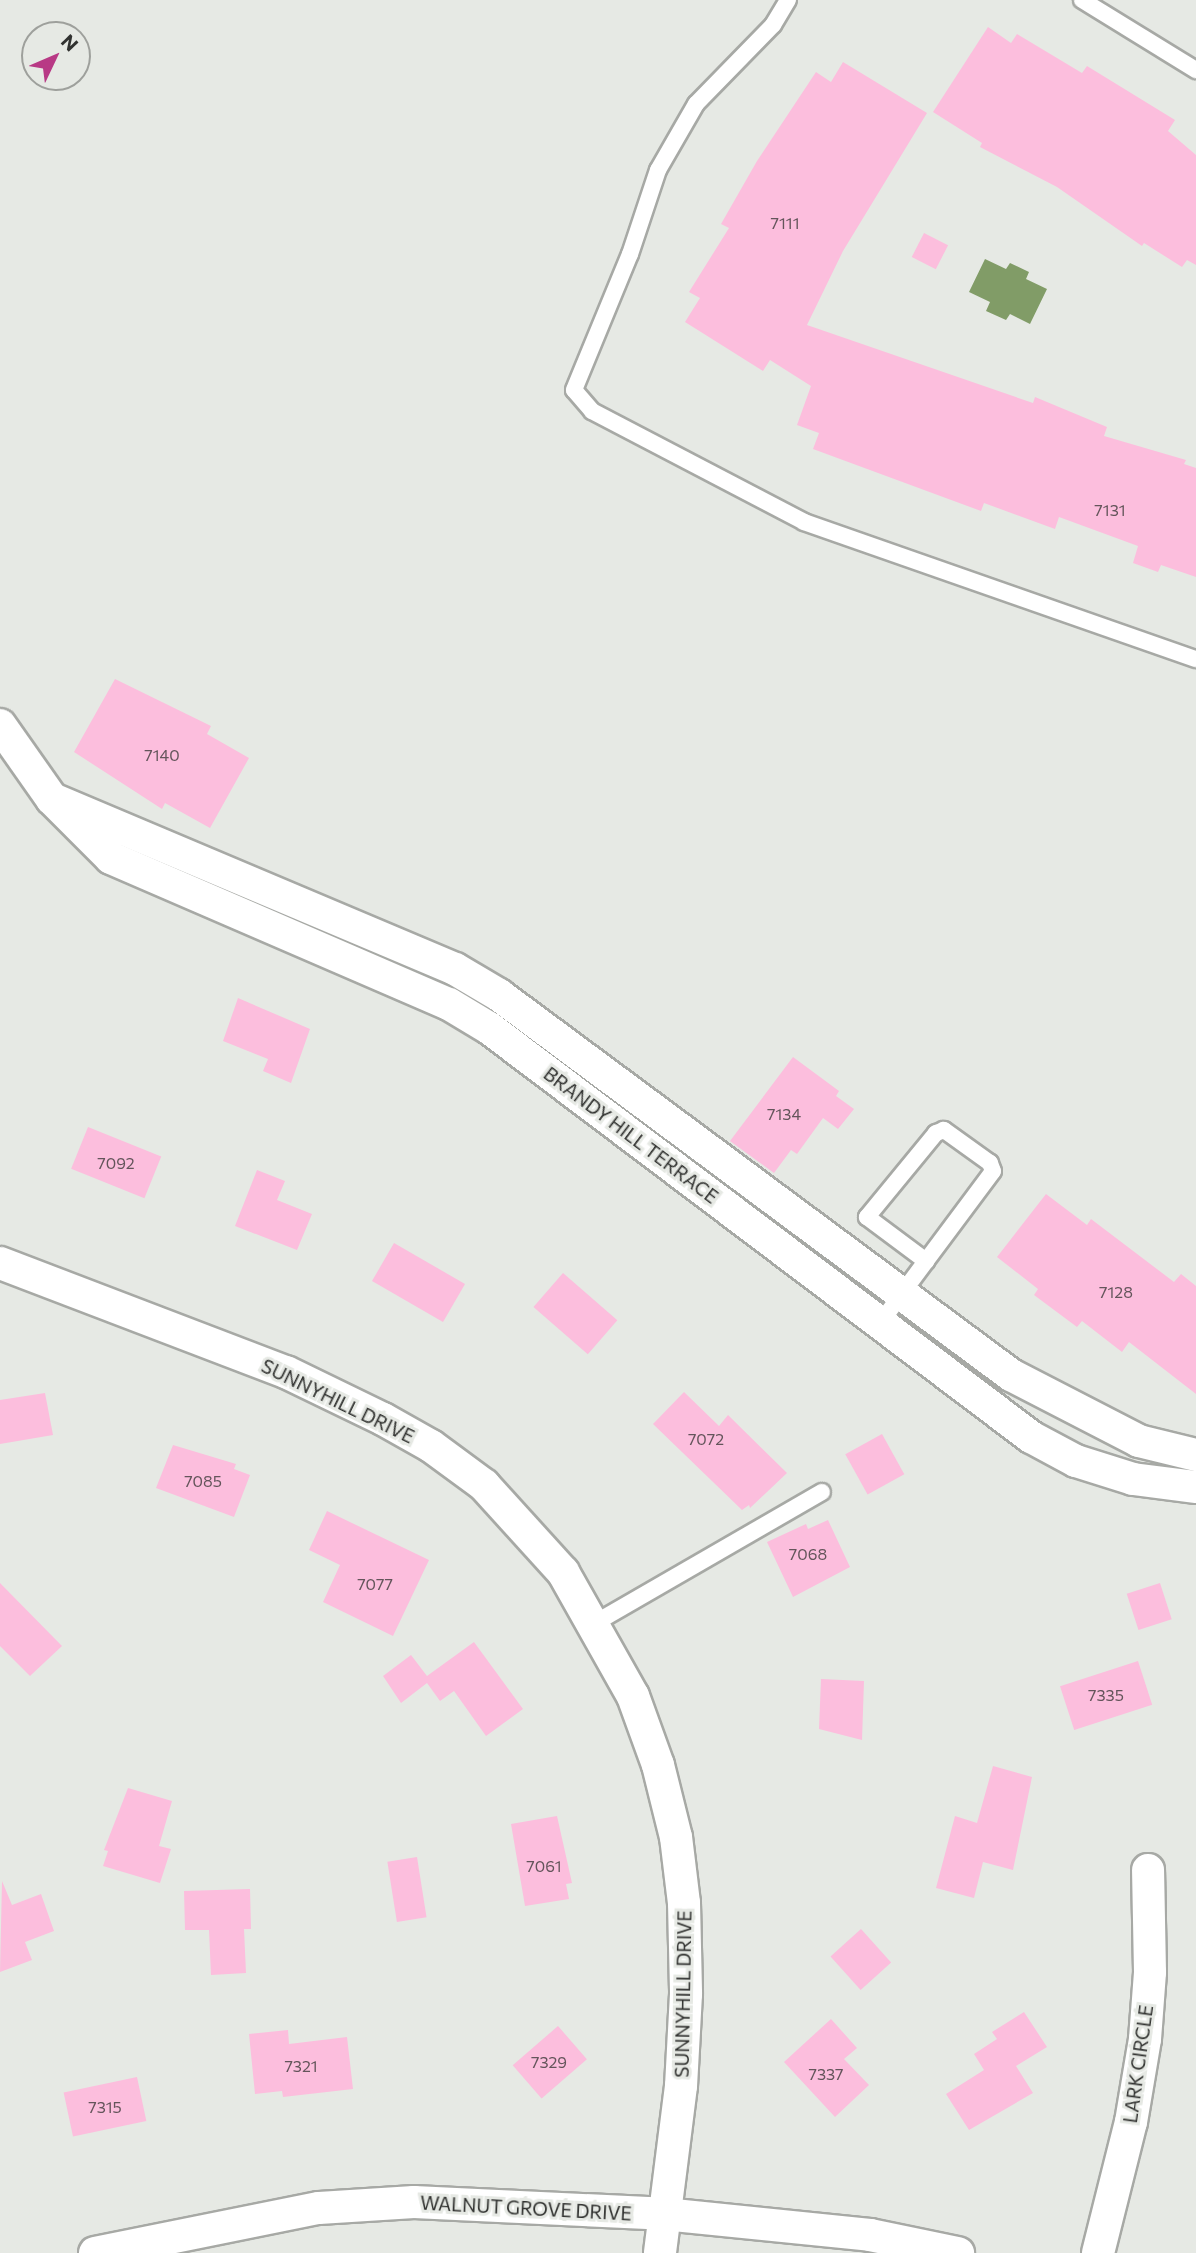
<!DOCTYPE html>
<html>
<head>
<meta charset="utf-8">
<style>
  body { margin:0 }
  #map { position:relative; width:1196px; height:2253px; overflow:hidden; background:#e6e9e4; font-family:Commissioner,sans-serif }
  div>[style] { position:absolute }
  .water>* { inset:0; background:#819c67 }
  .building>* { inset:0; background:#fcbedd; transform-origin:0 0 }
  .roads { filter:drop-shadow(2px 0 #a7a9a5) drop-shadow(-2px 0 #a7a9a5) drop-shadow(0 2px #a7a9a5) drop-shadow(0 -2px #a7a9a5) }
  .service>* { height:16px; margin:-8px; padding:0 8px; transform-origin:8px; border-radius:8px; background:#fff }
  .minor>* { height:32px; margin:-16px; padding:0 16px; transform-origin:16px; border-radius:16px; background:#fff }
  span { translate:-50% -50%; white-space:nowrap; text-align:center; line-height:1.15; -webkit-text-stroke:6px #e6e9e4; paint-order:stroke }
  .number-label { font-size:16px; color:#64555b }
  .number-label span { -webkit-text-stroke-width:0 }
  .street-label { font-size:19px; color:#313230 }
  .north { position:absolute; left:21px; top:21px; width:70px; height:70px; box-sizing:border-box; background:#e6e9e4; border:2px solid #9ea09c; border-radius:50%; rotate:46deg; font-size:19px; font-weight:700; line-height:28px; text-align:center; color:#313230 }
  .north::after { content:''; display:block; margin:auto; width:24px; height:32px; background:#b83985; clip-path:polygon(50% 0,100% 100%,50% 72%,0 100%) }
</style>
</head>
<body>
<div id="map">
  <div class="water">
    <div style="clip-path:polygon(985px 259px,1006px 269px,1010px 263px,1029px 272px,1026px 279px,1047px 289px,1030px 324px,1010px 314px,1006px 320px,986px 311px,990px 302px,969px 292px)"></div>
  </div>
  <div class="building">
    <div style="clip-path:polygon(988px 27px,1011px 43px,1017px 34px,1082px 73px,1087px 66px,1175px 120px,1168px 131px,1196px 155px,1196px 265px,1187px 260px,1182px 267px,1144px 243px,1142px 246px,1057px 187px,980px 147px,982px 143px,933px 112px)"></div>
    <div style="clip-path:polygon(843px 62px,927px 113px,843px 251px,807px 325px,1033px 403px,1035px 397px,1107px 427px,1104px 436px,1186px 460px,1184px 464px,1196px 468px,1196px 577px,1161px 565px,1158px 572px,1133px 563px,1138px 546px,1059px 517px,1055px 529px,984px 503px,981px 511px,813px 449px,819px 433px,797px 425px,811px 386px,770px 360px,763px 371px,685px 322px,700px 298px,689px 292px,729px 228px,721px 224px,757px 161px,816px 72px,831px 82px)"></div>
    <div style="left:924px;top:233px;width:27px;height:27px;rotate:27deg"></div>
    <div style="clip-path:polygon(115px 679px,211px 726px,207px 734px,249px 758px,210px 828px,165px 803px,162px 809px,74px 752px)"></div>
    <div style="clip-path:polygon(238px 998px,310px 1029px,291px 1083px,263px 1071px,268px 1059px,223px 1041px)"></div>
    <div style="clip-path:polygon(793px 1057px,839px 1091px,836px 1096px,854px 1109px,838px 1129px,823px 1118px,797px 1154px,791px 1150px,774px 1173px,730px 1141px)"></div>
    <div style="left:88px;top:1127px;width:79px;height:45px;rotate:22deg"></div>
    <div style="clip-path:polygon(257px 1170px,285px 1181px,277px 1200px,312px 1214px,297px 1250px,235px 1226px)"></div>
    <div style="clip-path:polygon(1046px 1194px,1087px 1225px,1091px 1219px,1174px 1282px,1181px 1274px,1196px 1286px,1196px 1394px,1129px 1342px,1122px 1352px,1082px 1321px,1077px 1327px,1034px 1295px,1038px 1289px,997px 1257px)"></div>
    <div style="left:394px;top:1243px;width:82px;height:44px;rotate:30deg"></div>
    <div style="left:563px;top:1273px;width:72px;height:45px;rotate:41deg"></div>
    <div style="clip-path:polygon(684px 1392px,719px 1426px,728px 1415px,787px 1473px,750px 1508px,749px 1505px,742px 1510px,653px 1424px)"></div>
    <div style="clip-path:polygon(45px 1393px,53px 1435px,0 1444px,0 1400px)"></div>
    <div style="left:882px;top:1434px;width:46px;height:42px;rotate:61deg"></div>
    <div style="clip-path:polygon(173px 1445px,236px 1464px,234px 1469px,250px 1475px,234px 1517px,156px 1488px)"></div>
    <div style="clip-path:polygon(327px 1511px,429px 1560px,393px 1636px,323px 1602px,340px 1565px,309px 1550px)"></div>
    <div style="clip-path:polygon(828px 1520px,850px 1567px,793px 1597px,767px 1542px,806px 1524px,808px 1529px)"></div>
    <div style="clip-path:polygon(0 1583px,62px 1646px,30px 1676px,0 1646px)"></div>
    <div style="left:1160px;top:1583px;width:38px;height:35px;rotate:72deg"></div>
    <div style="clip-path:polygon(474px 1642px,523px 1709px,486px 1736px,454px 1691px,440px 1701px,427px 1683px,401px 1703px,383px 1676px,411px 1655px,427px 1676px)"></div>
    <div style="left:1138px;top:1661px;width:46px;height:82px;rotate:72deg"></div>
    <div style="clip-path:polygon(821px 1679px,864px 1681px,862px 1740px,819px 1729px)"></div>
    <div style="clip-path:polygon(993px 1766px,1032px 1777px,1013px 1870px,983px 1862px,974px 1898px,936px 1888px,955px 1816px,977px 1823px)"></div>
    <div style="clip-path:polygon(128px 1788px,172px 1801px,159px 1846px,171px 1849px,160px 1883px,103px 1866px,108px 1851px,104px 1850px)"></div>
    <div style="clip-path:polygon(557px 1816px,572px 1883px,566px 1884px,569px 1899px,525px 1906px,511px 1824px)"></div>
    <div style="left:417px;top:1857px;width:61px;height:30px;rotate:81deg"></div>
    <div style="clip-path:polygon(2px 1881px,12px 1905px,41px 1894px,54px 1931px,25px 1942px,32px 1960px,0 1972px)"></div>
    <div style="clip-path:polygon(250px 1889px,251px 1929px,244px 1929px,246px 1973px,211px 1975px,209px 1930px,185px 1930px,184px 1891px)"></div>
    <div style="left:861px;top:1929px;width:45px;height:41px;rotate:48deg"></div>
    <div style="clip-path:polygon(1024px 2012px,1047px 2047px,1016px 2066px,1033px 2093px,969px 2130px,946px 2094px,984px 2070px,974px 2054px,997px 2039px,992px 2032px)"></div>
    <div style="clip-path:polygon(831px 2019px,857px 2048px,844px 2059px,869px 2085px,835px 2117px,784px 2062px)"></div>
    <div style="left:558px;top:2026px;width:44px;height:60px;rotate:49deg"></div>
    <div style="clip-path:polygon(288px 2030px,289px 2044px,347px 2037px,353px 2089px,283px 2097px,282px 2091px,255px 2094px,249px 2034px)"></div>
    <div style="left:137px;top:2077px;width:45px;height:75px;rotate:78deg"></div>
  </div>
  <div class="roads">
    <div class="service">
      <div style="left:788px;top:0;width:29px;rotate:121deg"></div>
      <div style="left:773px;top:25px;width:110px;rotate:134.3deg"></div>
      <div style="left:696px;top:104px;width:76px;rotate:119.9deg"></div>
      <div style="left:658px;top:170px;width:89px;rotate:108.4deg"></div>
      <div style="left:630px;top:254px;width:147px;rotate:112.4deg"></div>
      <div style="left:574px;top:390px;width:28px;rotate:49deg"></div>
      <div style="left:592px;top:411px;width:239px;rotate:27.6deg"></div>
      <div style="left:804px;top:522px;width:415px;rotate:19.3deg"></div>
      <div style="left:1082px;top:0;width:134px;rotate:31.6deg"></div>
      <div style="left:880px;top:1323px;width:34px;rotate:-53deg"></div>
      <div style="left:900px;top:1296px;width:44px;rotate:-53.4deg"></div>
      <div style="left:926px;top:1261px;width:112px;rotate:-53.3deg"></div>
      <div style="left:993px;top:1171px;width:9px;rotate:-111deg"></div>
      <div style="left:990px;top:1163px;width:57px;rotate:-144.3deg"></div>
      <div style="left:944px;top:1130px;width:9px;rotate:159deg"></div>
      <div style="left:936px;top:1133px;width:109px;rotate:129.4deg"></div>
      <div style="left:867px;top:1217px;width:74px;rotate:36.7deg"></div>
      <div style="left:595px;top:1623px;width:262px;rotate:-30deg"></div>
    </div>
    <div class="minor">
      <div style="left:0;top:725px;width:90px;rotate:54.9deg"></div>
      <div style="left:0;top:1263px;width:306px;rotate:20.9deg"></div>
      <div style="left:286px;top:1372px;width:108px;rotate:25.9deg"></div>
      <div style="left:383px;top:1419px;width:55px;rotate:29.4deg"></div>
      <div style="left:431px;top:1446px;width:66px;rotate:36.3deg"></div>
      <div style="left:484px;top:1485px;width:118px;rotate:47.8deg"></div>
      <div style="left:563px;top:1572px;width:142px;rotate:60.6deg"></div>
      <div style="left:633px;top:1696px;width:73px;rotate:70.1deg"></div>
      <div style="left:658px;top:1765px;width:74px;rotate:76deg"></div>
      <div style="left:676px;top:1837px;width:66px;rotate:83.1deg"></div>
      <div style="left:684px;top:1903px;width:91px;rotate:88.7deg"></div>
      <div style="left:686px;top:1994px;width:92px;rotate:93.1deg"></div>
      <div style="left:681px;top:2086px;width:168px;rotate:97.2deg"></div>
      <div style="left:1196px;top:1455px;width:59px;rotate:-166.2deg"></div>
      <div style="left:1139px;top:1441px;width:144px;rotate:-152.7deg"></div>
      <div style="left:1011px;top:1375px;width:638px;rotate:-143.42deg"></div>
      <div style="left:499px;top:995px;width:51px;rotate:-149.4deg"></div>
      <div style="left:455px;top:969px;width:437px;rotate:-157.1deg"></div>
      <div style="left:52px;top:799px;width:83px;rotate:45deg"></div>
      <div style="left:111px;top:858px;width:368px;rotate:23.4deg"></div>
      <div style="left:449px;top:1004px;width:47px;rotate:31deg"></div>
      <div style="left:489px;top:1028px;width:679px;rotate:37.04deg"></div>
      <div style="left:1031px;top:1437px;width:51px;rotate:28.1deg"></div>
      <div style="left:1076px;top:1461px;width:60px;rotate:17.5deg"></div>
      <div style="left:1133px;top:1479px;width:64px;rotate:7.2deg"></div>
      <div style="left:95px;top:2253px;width:228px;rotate:-11.4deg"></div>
      <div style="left:319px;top:2208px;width:95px;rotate:-3.6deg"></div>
      <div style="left:414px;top:2202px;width:250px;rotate:2.7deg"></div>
      <div style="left:664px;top:2214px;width:207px;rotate:5.8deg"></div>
      <div style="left:870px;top:2235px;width:90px;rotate:11.6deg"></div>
      <div style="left:1098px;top:2253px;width:135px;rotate:-75.9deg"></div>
      <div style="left:1131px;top:2122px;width:84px;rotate:-80.4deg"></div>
      <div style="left:1145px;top:2039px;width:67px;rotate:-85.7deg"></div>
      <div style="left:1150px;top:1972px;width:102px;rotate:-91.1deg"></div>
    </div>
  </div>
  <div class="number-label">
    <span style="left:785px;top:223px">7111</span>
    <span style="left:1110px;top:510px">7131</span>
    <span style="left:162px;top:755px">7140</span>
    <span style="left:784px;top:1114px">7134</span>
    <span style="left:116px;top:1163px">7092</span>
    <span style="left:1116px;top:1292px">7128</span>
    <span style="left:706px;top:1439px">7072</span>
    <span style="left:203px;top:1481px">7085</span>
    <span style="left:808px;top:1554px">7068</span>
    <span style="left:375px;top:1584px">7077</span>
    <span style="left:1106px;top:1695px">7335</span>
    <span style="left:544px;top:1866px">7061</span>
    <span style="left:549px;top:2062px">7329</span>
    <span style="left:301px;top:2066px">7321</span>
    <span style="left:826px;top:2074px">7337</span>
    <span style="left:105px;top:2107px">7315</span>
  </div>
  <div class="street-label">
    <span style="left:631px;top:1135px;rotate:37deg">BRANDY HILL TERRACE</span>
    <span style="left:338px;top:1401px;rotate:26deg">SUNNYHILL DRIVE</span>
    <span style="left:683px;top:1994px;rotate:-89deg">SUNNYHILL DRIVE</span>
    <span style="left:1138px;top:2064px;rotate:-82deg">LARK CIRCLE</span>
    <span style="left:526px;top:2208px;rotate:3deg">WALNUT GROVE DRIVE</span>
  </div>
  <div class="north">N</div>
</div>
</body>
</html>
